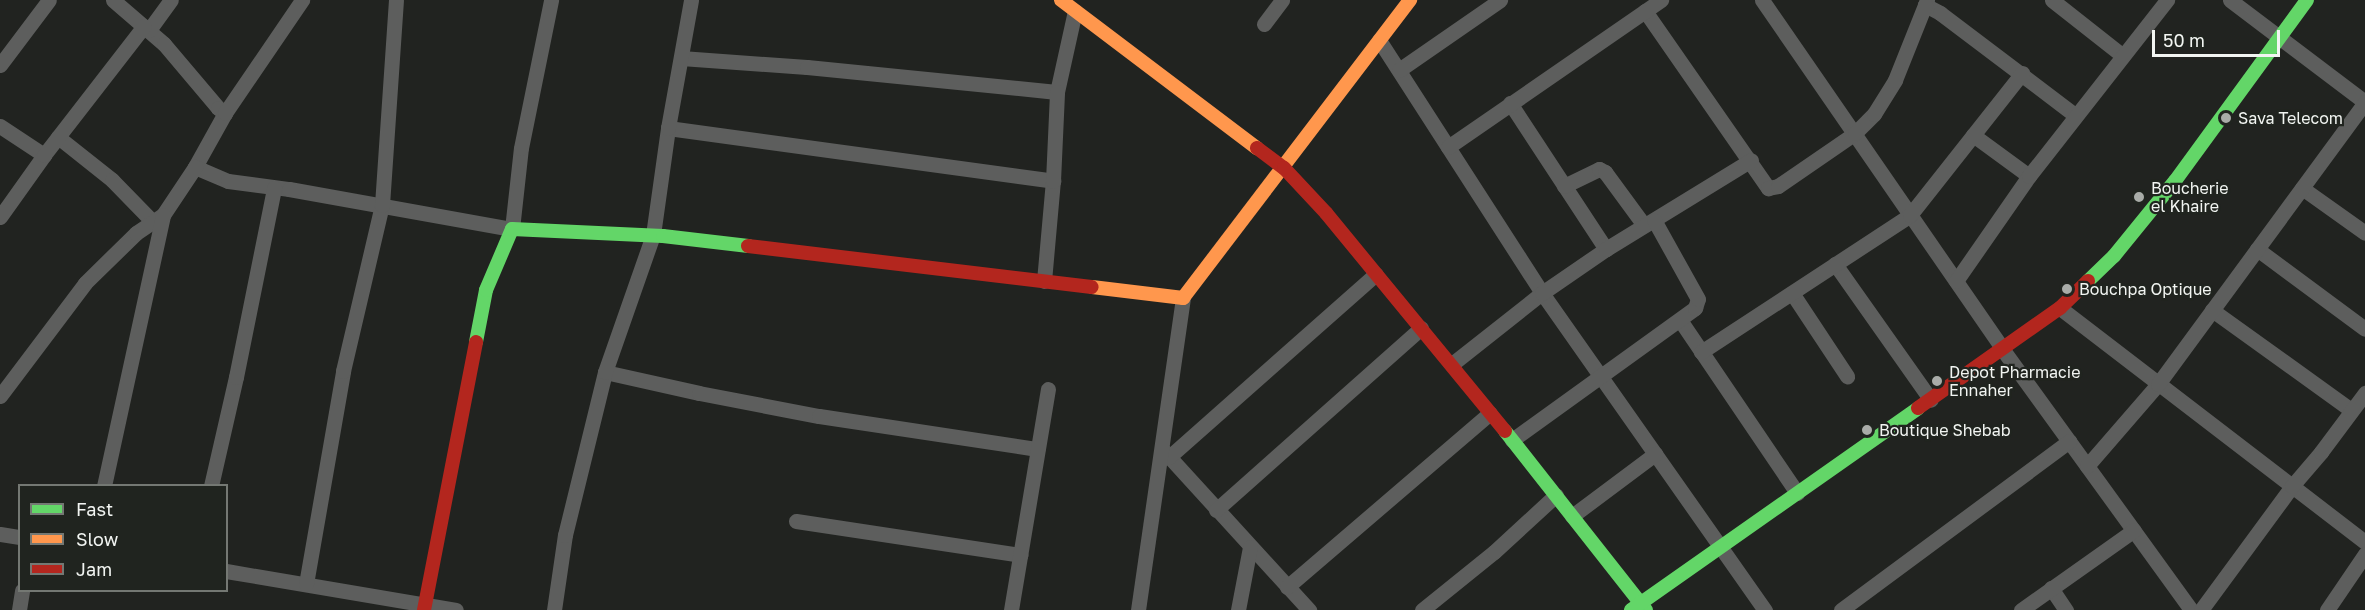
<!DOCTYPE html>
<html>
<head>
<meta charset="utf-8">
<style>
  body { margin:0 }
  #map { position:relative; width:2365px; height:610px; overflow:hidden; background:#212320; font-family:"Golos Text",sans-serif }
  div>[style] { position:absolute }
  .street>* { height:15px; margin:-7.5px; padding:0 7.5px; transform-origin:7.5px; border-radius:7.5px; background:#5d5e5d }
  .fast>* { height:14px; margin:-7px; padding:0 7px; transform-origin:7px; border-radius:7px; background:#63d668 }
  .slow>* { height:14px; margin:-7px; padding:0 7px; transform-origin:7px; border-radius:7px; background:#ff974d }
  .jam>* { height:14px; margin:-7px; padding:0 7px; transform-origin:7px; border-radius:7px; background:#b3261e }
  .dots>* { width:16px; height:16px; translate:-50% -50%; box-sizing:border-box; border:3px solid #20241f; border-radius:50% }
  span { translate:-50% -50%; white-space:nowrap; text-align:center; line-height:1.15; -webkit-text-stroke:4.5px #20241f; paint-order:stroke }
  .poi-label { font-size:16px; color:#f2f5f2 }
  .left { translate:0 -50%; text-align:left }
  .legend { position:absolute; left:18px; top:484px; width:210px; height:108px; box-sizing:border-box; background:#20241f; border:2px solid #747873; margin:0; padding:8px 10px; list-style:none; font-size:18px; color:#f2f5f2 }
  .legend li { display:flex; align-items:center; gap:12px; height:30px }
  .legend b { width:30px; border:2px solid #747873 }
  .scale { position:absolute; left:2152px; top:30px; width:128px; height:27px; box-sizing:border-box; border:3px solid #f2f5f2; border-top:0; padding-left:8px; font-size:18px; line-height:21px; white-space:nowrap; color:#f2f5f2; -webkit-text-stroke:4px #20241f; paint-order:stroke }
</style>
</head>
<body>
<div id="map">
  <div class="street">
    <div style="left:113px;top:0;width:67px;rotate:40.8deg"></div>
    <div style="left:164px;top:44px;width:84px;rotate:49.8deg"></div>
    <div style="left:218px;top:108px;width:9px;rotate:36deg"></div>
    <div style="left:225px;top:113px;width:62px;rotate:119.1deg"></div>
    <div style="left:195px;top:167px;width:36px;rotate:23deg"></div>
    <div style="left:228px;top:181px;width:62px;rotate:7.5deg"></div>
    <div style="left:289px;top:189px;width:227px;rotate:10.2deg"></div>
    <div style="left:512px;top:229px;width:81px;rotate:-83.7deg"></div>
    <div style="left:521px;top:148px;width:151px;rotate:-78.5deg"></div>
    <div style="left:1762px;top:0;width:425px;rotate:55.4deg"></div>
    <div style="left:2003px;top:350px;width:321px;rotate:54.1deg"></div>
    <div style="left:1927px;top:0;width:5px;rotate:112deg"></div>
    <div style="left:1925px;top:5px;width:17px;rotate:28deg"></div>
    <div style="left:1940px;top:13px;width:169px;rotate:37.1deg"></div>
    <div style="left:2052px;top:0;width:89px;rotate:38.2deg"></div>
    <div style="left:2230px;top:0;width:169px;rotate:37.1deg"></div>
    <div style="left:1645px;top:11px;width:216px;rotate:55.2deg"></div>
    <div style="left:1768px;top:188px;width:10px;rotate:-11deg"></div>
    <div style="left:1778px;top:186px;width:93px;rotate:-34.5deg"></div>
    <div style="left:1855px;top:133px;width:27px;rotate:-45deg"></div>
    <div style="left:1874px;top:114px;width:40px;rotate:-58deg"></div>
    <div style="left:1895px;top:80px;width:81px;rotate:-68.2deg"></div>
    <div style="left:1264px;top:24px;width:30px;rotate:-53deg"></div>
    <div style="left:149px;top:30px;width:37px;rotate:-54deg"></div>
    <div style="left:1379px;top:40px;width:301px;rotate:57.2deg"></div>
    <div style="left:1542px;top:293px;width:388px;rotate:54.9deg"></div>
    <div style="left:681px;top:58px;width:126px;rotate:4.1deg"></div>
    <div style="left:807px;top:67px;width:251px;rotate:5.7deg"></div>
    <div style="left:1057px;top:92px;width:83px;rotate:-77.5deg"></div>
    <div style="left:0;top:65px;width:81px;rotate:-53deg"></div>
    <div style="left:1399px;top:70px;width:123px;rotate:-34.7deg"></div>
    <div style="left:1510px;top:103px;width:175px;rotate:56.7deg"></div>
    <div style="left:225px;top:113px;width:137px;rotate:-55.7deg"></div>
    <div style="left:0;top:126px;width:53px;rotate:33.4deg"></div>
    <div style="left:668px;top:128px;width:389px;rotate:7.8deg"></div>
    <div style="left:1973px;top:135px;width:69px;rotate:36.2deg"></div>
    <div style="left:58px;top:137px;width:69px;rotate:38.5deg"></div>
    <div style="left:112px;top:180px;width:59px;rotate:45.7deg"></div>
    <div style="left:1448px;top:147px;width:259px;rotate:-34.6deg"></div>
    <div style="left:1564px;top:186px;width:39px;rotate:-26deg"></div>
    <div style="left:1599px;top:169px;width:7px;rotate:27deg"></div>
    <div style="left:1605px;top:172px;width:66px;rotate:53.7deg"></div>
    <div style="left:2302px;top:188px;width:77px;rotate:35.5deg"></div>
    <div style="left:0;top:217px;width:76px;rotate:-54.6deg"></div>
    <div style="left:44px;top:155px;width:163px;rotate:-52.2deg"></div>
    <div style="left:2257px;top:249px;width:134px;rotate:36.5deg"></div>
    <div style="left:1835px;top:264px;width:166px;rotate:54.8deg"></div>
    <div style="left:1044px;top:281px;width:100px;rotate:-84.9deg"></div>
    <div style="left:1053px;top:181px;width:89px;rotate:-87.4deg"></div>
    <div style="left:1956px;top:281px;width:128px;rotate:-55.2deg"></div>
    <div style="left:2029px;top:176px;width:224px;rotate:-51.9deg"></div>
    <div style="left:1792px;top:293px;width:100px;rotate:56.5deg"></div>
    <div style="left:2060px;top:308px;width:384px;rotate:37.5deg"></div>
    <div style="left:2212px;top:310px;width:171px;rotate:35.7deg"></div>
    <div style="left:1680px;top:320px;width:209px;rotate:55.9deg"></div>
    <div style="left:1701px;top:352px;width:250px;rotate:-33.2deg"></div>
    <div style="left:1910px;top:215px;width:181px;rotate:-51.7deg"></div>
    <div style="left:1452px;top:364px;width:115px;rotate:-38.3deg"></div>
    <div style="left:1542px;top:293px;width:78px;rotate:-34.5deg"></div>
    <div style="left:1606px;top:249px;width:170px;rotate:-31.5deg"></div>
    <div style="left:605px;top:372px;width:96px;rotate:12.6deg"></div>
    <div style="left:699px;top:393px;width:122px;rotate:10.9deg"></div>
    <div style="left:819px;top:416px;width:221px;rotate:8.6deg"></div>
    <div style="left:0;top:396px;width:141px;rotate:-53deg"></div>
    <div style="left:85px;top:283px;width:71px;rotate:-44.4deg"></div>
    <div style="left:136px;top:233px;width:32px;rotate:-34deg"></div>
    <div style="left:163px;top:215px;width:58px;rotate:-56.3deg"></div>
    <div style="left:1512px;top:440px;width:226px;rotate:-35.8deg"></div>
    <div style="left:1695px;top:308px;width:9px;rotate:-72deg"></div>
    <div style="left:1698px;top:299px;width:90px;rotate:-119.1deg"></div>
    <div style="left:1163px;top:450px;width:217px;rotate:47.6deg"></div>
    <div style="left:1169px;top:457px;width:276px;rotate:-41.5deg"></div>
    <div style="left:2087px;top:466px;width:108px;rotate:-49.1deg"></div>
    <div style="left:2158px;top:384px;width:350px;rotate:-53.7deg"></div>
    <div style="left:104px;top:486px;width:277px;rotate:-77.7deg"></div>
    <div style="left:211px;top:486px;width:112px;rotate:-77.1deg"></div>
    <div style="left:236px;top:377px;width:193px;rotate:-78.6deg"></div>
    <div style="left:1216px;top:510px;width:274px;rotate:-41.6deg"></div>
    <div style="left:1572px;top:516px;width:104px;rotate:-36.8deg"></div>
    <div style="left:796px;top:521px;width:227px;rotate:8.6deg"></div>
    <div style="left:0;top:534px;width:20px;rotate:9deg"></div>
    <div style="left:226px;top:571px;width:233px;rotate:9.6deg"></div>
    <div style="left:306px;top:584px;width:216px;rotate:-80.1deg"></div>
    <div style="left:343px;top:371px;width:171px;rotate:-76.8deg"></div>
    <div style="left:382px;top:205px;width:205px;rotate:-86.1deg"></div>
    <div style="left:1287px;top:587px;width:267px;rotate:-40.6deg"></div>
    <div style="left:2051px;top:588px;width:27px;rotate:56deg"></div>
    <div style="left:19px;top:610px;width:20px;rotate:-81deg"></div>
    <div style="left:554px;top:610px;width:76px;rotate:-81.7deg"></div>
    <div style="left:565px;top:535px;width:168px;rotate:-76.2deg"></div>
    <div style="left:605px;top:372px;width:145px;rotate:-70.7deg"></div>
    <div style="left:653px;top:235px;width:108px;rotate:-82deg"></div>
    <div style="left:668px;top:128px;width:130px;rotate:-79.8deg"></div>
    <div style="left:1011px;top:610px;width:224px;rotate:-80.5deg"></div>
    <div style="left:1138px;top:610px;width:315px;rotate:-81.8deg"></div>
    <div style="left:1238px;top:610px;width:64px;rotate:-79.2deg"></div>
    <div style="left:1422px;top:610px;width:92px;rotate:-38.9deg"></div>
    <div style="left:1494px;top:552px;width:84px;rotate:-42.6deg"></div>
    <div style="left:1841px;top:610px;width:284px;rotate:-36.5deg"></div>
    <div style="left:2021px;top:610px;width:138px;rotate:-35.3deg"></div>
    <div style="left:2201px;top:610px;width:154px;rotate:-53.7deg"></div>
    <div style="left:2292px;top:486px;width:45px;rotate:-49.5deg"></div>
    <div style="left:2321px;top:452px;width:74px;rotate:-53.3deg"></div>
    <div style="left:2327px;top:610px;width:68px;rotate:-55.8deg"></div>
  </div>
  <div class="fast">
    <div style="left:2088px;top:281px;width:36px;rotate:-44deg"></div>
    <div style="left:2114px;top:256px;width:97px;rotate:-50.9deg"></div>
    <div style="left:2175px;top:181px;width:224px;rotate:-53.9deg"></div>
    <div style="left:476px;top:342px;width:53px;rotate:-79.1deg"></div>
    <div style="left:486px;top:290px;width:66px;rotate:-66.9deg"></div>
    <div style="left:512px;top:229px;width:151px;rotate:2.7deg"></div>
    <div style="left:663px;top:236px;width:86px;rotate:6.7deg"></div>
    <div style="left:1505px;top:431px;width:228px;rotate:51.8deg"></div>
    <div style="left:1631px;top:610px;width:351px;rotate:-35.1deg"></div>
  </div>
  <div class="slow">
    <div style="left:1061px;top:0;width:246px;rotate:37.1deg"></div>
    <div style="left:1092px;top:287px;width:92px;rotate:6.9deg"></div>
    <div style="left:1183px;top:298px;width:375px;rotate:-52.7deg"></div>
  </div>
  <div class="jam">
    <div style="left:1257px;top:148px;width:34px;rotate:37deg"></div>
    <div style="left:1284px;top:168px;width:62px;rotate:47deg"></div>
    <div style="left:1326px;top:213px;width:282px;rotate:50.6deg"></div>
    <div style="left:748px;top:246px;width:346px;rotate:6.8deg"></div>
    <div style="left:1918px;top:408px;width:174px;rotate:-35.2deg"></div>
    <div style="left:2060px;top:308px;width:39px;rotate:-44deg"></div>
    <div style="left:424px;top:610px;width:273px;rotate:-79deg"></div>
  </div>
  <div class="dots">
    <div style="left:2226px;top:118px;background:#a9aca8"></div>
    <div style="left:2139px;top:197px;background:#a9aca8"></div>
    <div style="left:2067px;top:289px;background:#a9aca8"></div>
    <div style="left:1937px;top:381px;background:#a9aca8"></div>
    <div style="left:1867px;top:430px;background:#a9aca8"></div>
  </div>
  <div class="poi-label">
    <span class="left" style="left:2238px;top:118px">Sava Telecom</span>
    <span class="left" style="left:2151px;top:197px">Boucherie<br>el Khaire</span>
    <span class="left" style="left:2079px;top:289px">Bouchpa Optique</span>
    <span class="left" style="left:1949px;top:381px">Depot Pharmacie<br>Ennaher</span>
    <span class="left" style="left:1879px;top:430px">Boutique Shebab</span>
  </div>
  <ul class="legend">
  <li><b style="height:8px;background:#63d668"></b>Fast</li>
  <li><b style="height:8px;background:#ff974d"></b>Slow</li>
  <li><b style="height:8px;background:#b3261e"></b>Jam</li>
  </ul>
  <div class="scale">50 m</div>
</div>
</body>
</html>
